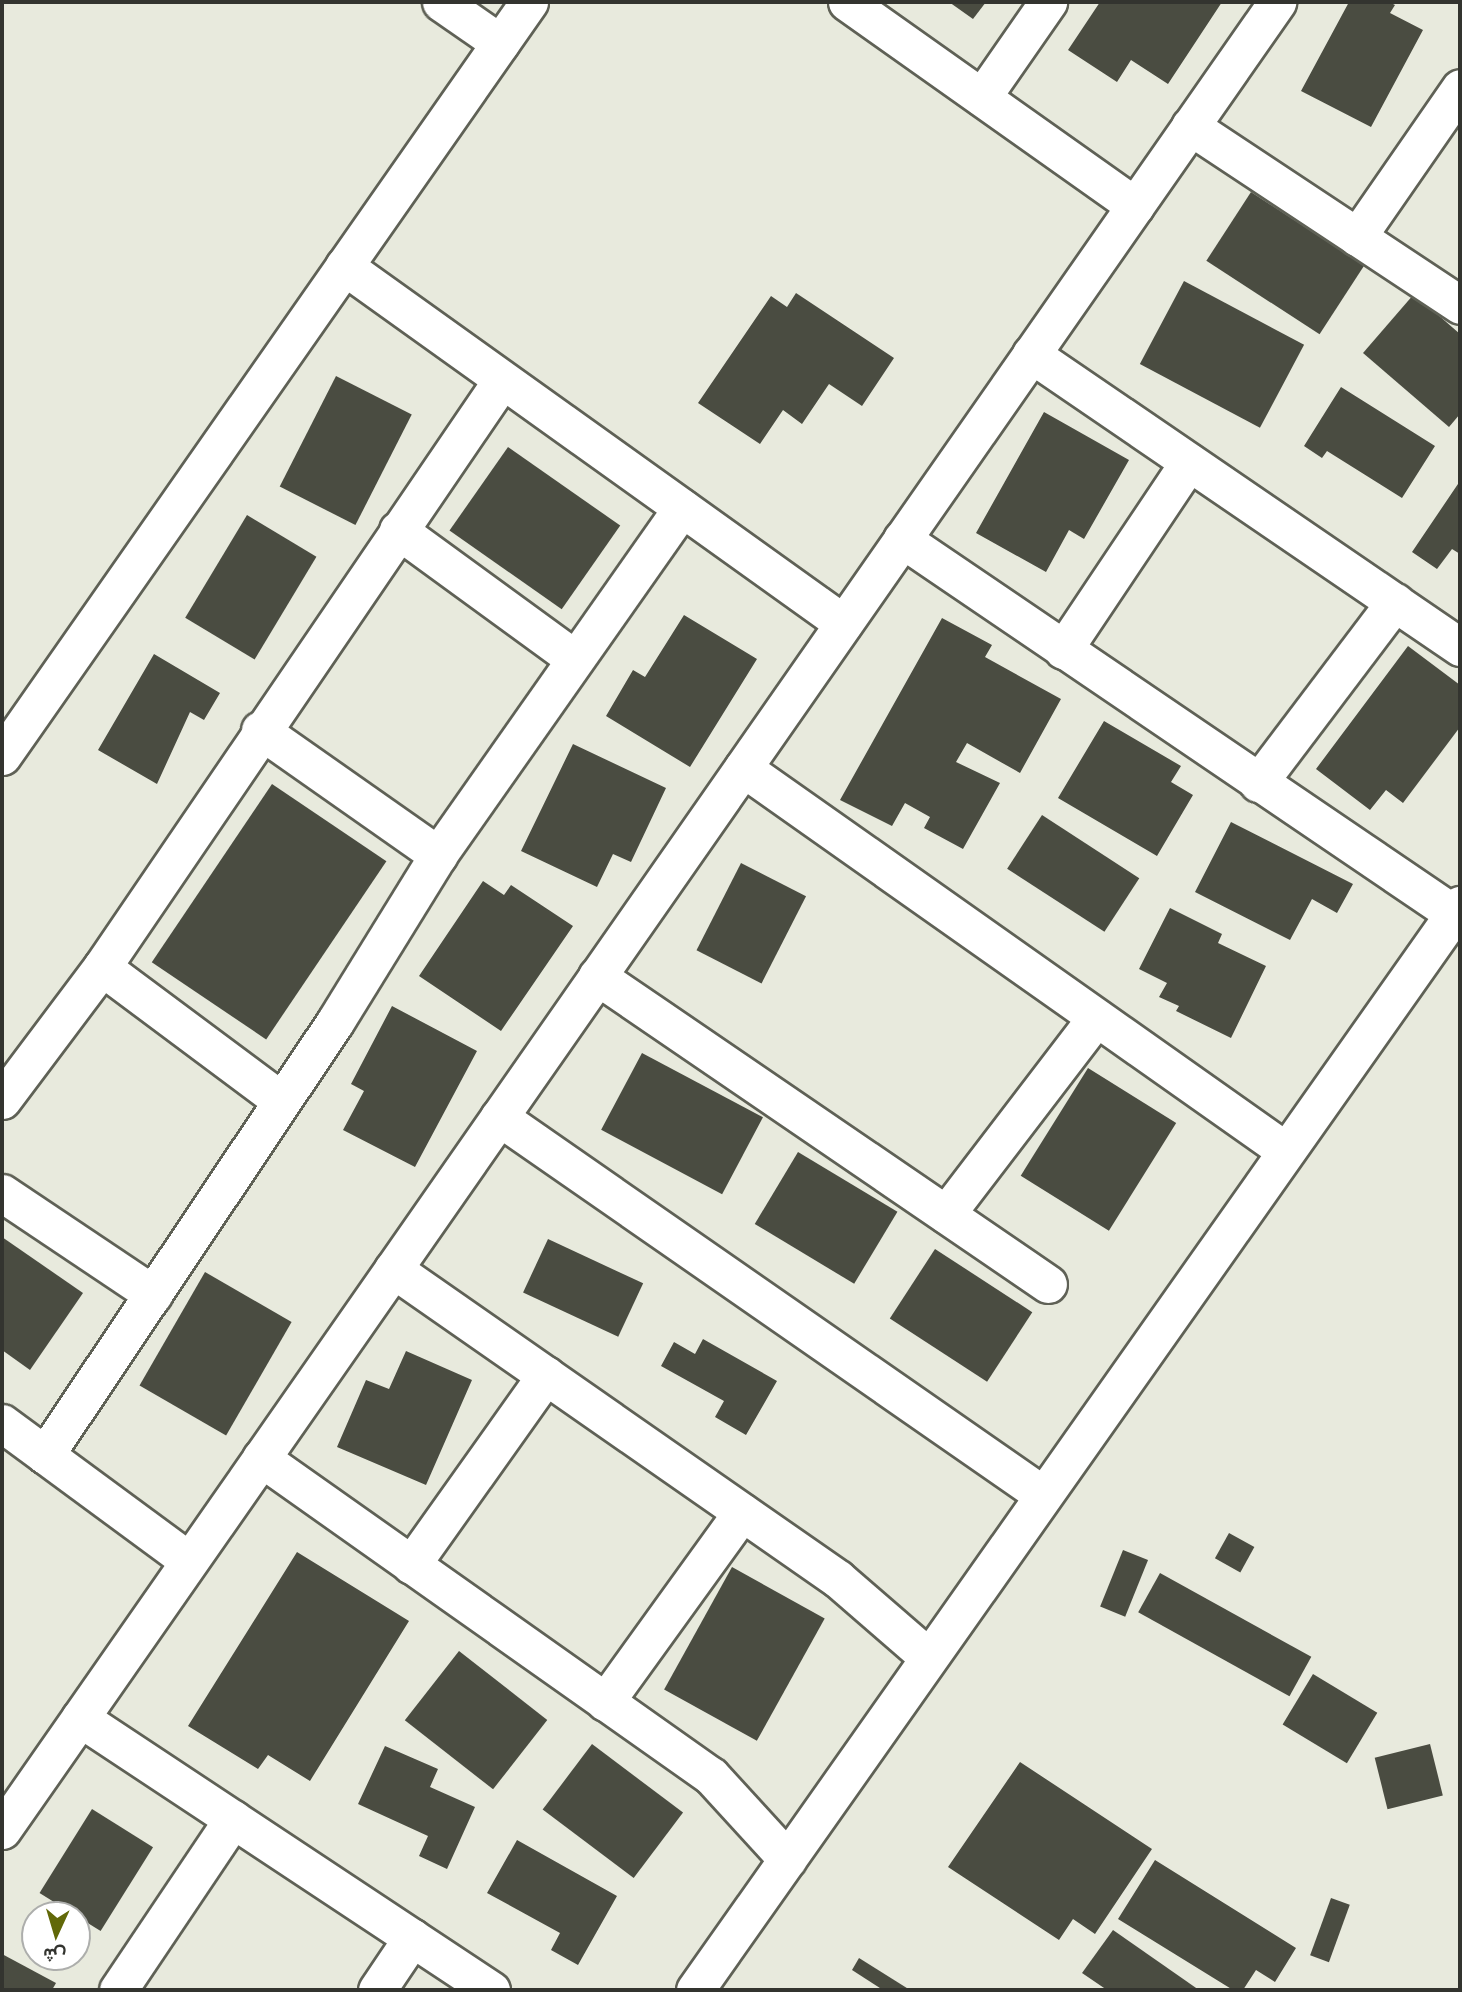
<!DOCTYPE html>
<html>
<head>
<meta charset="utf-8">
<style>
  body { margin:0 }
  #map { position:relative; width:1462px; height:1992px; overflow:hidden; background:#e8eadd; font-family:"Varela Round",Vazirmatn,sans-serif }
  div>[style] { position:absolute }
  .building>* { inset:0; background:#4a4c41; transform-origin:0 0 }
  .roads { filter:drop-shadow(2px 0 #5f6156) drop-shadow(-2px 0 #5f6156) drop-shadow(0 2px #5f6156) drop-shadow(0 -2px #5f6156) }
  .minor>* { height:37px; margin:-18.5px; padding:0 18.5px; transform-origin:18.5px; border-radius:18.5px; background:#fff }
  span { translate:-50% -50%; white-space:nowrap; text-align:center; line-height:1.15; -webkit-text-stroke:7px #fff; paint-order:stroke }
  .frame { position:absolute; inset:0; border:4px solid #33342f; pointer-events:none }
  .north { position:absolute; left:21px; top:1901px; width:70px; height:70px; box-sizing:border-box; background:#fff; border:2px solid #adaeac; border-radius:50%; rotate:184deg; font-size:19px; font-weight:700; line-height:28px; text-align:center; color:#33342f }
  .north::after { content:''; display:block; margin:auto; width:24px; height:32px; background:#616808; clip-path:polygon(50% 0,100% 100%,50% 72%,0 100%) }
</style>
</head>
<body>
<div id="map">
  <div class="building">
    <div style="clip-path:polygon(949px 2px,986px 2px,973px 19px)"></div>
    <div style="clip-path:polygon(1100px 2px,1222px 2px,1168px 84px,1131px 60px,1117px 82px,1068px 50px)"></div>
    <div style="clip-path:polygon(1349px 2px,1389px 2px,1395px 5px,1390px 13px,1423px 30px,1371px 127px,1301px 91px)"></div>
    <div style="left:1251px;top:192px;width:135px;height:82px;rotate:33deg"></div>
    <div style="left:1184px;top:281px;width:136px;height:94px;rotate:28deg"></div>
    <div style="clip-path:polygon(796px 293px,894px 358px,862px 406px,829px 384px,802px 424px,783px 410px,760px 444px,698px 403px,771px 296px,787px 307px)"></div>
    <div style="clip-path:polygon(1414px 294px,1460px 334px,1460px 414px,1449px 427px,1363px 353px)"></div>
    <div style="left:336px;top:376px;width:85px;height:124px;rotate:27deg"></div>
    <div style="clip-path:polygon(1341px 387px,1435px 446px,1402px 498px,1327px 451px,1322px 458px,1304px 446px)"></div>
    <div style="clip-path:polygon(1044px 412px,1129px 460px,1084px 539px,1069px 530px,1046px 572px,976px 533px)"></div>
    <div style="left:508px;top:447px;width:137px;height:102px;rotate:35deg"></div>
    <div style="clip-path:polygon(1460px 481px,1460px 554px,1452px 549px,1437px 569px,1412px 552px)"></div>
    <div style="left:247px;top:515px;width:81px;height:120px;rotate:31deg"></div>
    <div style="clip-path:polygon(684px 615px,757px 659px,690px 767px,606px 716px,633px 670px,645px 677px)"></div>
    <div style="clip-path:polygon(942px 618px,992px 645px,985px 657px,1061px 699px,1020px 773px,967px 743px,956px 762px,1000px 783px,963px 849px,924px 828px,930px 817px,905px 803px,892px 826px,840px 800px)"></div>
    <div style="clip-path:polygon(1408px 646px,1460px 685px,1460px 727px,1403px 803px,1386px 790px,1370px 810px,1316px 769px)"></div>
    <div style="clip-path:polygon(154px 654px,220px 693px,204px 720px,190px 712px,157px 784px,98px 750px)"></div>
    <div style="clip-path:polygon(1104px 721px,1181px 766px,1171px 782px,1193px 795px,1157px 856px,1058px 798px)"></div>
    <div style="clip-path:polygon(573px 744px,666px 788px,631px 862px,613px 854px,597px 887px,521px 851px)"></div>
    <div style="left:272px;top:784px;width:138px;height:215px;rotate:34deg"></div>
    <div style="left:1042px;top:815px;width:116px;height:64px;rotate:33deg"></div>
    <div style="clip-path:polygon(1231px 822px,1353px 884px,1337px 913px,1312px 899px,1290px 940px,1195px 892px)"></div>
    <div style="left:741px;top:863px;width:73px;height:98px;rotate:27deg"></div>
    <div style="clip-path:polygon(483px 881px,504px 895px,511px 885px,573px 926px,501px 1031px,419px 976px)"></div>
    <div style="clip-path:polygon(1170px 908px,1222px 934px,1218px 943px,1266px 966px,1231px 1038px,1176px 1011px,1179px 1006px,1159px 997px,1167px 983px,1139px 969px)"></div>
    <div style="clip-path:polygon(392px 1006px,477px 1051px,415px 1167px,343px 1130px,364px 1091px,351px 1084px)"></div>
    <div style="left:642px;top:1053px;width:137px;height:87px;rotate:28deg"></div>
    <div style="left:1088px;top:1068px;width:104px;height:127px;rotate:32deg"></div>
    <div style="left:798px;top:1152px;width:116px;height:84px;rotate:31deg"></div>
    <div style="clip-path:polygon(2px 1237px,83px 1293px,30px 1370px,2px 1350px)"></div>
    <div style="left:548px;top:1239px;width:105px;height:59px;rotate:25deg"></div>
    <div style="left:935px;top:1249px;width:116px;height:83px;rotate:33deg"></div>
    <div style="left:205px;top:1272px;width:100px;height:131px;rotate:30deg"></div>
    <div style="clip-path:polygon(703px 1339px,777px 1381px,746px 1435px,715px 1417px,724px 1401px,661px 1366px,674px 1342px,695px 1354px)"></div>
    <div style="clip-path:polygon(406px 1351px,472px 1380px,426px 1485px,337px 1447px,366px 1380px,389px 1389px)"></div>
    <div style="left:1229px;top:1533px;width:29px;height:29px;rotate:29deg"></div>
    <div style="left:1123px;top:1550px;width:27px;height:61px;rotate:22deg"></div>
    <div style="clip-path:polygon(297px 1552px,409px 1621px,310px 1781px,268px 1755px,258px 1769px,188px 1726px)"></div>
    <div style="left:732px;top:1567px;width:106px;height:140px;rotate:29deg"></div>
    <div style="left:1160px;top:1573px;width:173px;height:45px;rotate:29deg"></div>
    <div style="left:459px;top:1651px;width:112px;height:88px;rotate:38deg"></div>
    <div style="left:1313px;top:1674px;width:75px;height:59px;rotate:31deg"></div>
    <div style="left:592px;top:1744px;width:114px;height:82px;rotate:37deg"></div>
    <div style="left:1430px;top:1744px;width:53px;height:57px;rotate:76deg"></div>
    <div style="clip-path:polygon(385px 1746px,438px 1769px,430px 1787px,475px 1807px,447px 1869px,419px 1856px,428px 1836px,358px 1804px)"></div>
    <div style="clip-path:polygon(1020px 1762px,1152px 1849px,1095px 1934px,1073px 1919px,1059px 1940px,948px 1867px)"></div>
    <div style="left:92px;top:1809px;width:72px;height:99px;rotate:32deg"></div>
    <div style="clip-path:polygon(517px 1840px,617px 1896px,578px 1965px,551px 1950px,560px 1933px,487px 1893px)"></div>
    <div style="clip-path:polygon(1155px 1860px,1296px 1948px,1275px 1982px,1256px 1970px,1243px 1990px,1233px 1990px,1118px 1919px)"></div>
    <div style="left:1331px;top:1898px;width:20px;height:61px;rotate:20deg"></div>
    <div style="clip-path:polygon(1113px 1930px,1199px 1990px,1107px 1990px,1082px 1973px)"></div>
    <div style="clip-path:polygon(2px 1954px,56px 1983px,52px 1990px,2px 1990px)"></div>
    <div style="clip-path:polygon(859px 1958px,910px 1990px,883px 1990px,852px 1970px)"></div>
  </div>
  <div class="roads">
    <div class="minor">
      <div style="left:441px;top:2px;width:72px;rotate:34.8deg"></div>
      <div style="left:847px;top:2px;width:353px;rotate:35.3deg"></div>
      <div style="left:982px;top:97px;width:116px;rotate:-55.2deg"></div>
      <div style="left:1190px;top:126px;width:324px;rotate:33.5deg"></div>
      <div style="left:1357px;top:237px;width:181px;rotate:-55.3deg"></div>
      <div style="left:344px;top:266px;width:614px;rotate:35.58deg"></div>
      <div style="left:1031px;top:354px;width:520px;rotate:34.33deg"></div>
      <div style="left:398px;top:530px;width:219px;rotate:36.1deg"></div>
      <div style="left:902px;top:539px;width:667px;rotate:34.19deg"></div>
      <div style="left:1063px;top:650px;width:226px;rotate:-56.2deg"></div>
      <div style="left:260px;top:730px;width:218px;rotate:35.1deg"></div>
      <div style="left:2px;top:756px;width:920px;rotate:-55.05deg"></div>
      <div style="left:743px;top:768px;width:664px;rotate:35.2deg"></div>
      <div style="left:1258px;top:783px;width:227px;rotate:-52.9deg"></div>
      <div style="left:102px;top:967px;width:710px;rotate:-55.73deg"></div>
      <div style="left:597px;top:976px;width:546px;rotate:34.33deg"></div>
      <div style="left:2px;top:1100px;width:166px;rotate:-53.1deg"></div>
      <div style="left:102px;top:967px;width:224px;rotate:36.7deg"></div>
      <div style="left:499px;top:1117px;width:662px;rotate:34.79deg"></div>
      <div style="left:2px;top:1193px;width:182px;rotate:33.8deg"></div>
      <div style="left:946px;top:1214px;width:247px;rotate:-52.6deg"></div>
      <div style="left:393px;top:1269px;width:542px;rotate:34.86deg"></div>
      <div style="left:838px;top:1579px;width:119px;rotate:40.9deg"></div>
      <div style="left:2px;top:1423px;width:232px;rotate:36.4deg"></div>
      <div style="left:45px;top:1455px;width:521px;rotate:-56.19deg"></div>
      <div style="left:335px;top:1022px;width:196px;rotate:-58.3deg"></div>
      <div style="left:438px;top:855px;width:424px;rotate:-54.9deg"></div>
      <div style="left:261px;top:1458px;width:551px;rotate:35.25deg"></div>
      <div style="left:711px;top:1776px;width:113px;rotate:47.5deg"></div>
      <div style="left:411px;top:1565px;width:233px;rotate:-54.6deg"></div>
      <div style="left:605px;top:1702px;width:234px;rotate:-54.2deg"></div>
      <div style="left:80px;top:1718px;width:493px;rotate:33.5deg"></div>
      <div style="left:2px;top:1830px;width:2229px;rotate:-55.1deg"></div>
      <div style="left:118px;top:1990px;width:206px;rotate:-56.1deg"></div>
      <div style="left:377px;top:1990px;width:63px;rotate:-56.1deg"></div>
      <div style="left:695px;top:1990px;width:1328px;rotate:-54.81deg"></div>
    </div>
  </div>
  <div class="frame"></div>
  <div class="north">ش</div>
</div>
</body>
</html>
